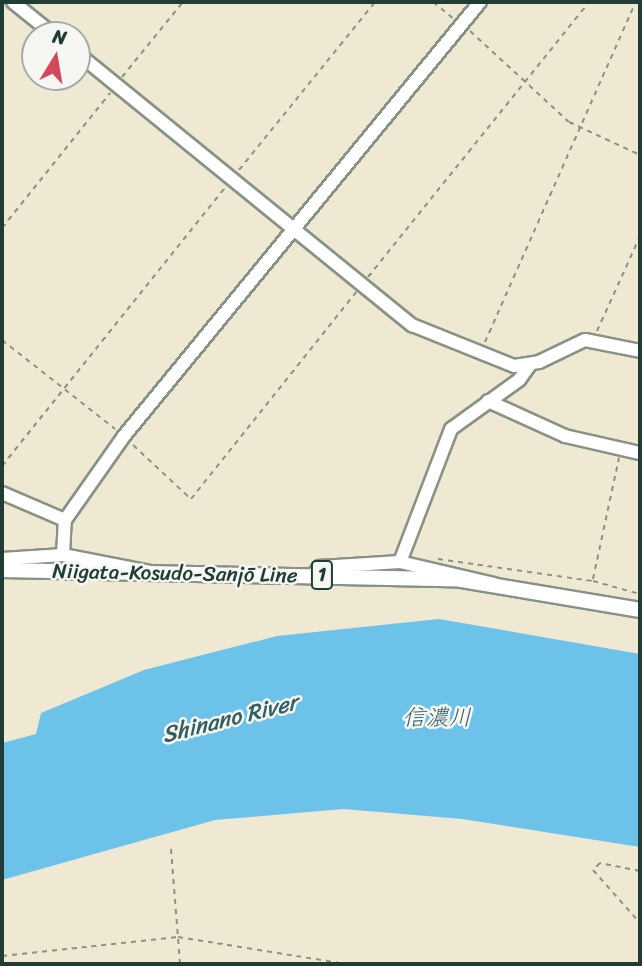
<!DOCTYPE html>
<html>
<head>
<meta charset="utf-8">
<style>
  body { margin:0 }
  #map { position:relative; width:642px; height:966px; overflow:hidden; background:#efe9d4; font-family:Sriracha,"Klee One",sans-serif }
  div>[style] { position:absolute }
  .water>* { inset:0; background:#6dc2ea }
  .path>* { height:2px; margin-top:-1px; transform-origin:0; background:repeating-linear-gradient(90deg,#879384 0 5px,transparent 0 10px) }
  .roads { filter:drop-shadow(2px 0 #879384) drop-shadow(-2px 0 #879384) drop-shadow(0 2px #879384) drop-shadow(0 -2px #879384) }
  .minor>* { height:12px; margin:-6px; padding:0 6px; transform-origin:6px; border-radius:6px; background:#fff }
  .major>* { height:14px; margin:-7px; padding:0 7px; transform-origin:7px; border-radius:7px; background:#fff }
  span { translate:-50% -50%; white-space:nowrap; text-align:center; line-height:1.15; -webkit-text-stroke:5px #f6f6f2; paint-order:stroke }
  .shield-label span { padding:2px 5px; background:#f6f6f2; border:2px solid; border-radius:5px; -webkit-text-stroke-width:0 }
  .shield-label { font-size:19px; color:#1f3d34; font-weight:700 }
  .street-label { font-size:21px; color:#1f3d34 }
  .water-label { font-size:23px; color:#325e62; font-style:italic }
  .frame { position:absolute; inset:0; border:4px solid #1f3d34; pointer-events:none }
  .north { position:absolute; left:21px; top:21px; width:70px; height:70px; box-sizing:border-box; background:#f6f6f2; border:2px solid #a0aca6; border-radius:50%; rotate:11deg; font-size:19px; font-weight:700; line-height:28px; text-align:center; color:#1f3d34 }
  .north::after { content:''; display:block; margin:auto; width:24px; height:32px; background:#d1495b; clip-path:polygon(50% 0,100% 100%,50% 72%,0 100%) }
</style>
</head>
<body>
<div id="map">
  <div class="water">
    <div style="clip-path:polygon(439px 619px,640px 654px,640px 847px,462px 819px,343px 809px,215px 820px,2px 880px,2px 743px,36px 734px,41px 713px,144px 670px,277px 636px)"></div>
  </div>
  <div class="path">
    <div style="left:433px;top:2px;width:27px;rotate:39deg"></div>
    <div style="left:470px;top:31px;width:134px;rotate:42.6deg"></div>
    <div style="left:569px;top:122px;width:78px;rotate:24.9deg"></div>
    <div style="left:122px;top:77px;width:97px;rotate:-50.9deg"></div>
    <div style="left:239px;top:170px;width:216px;rotate:-51deg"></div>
    <div style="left:2px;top:228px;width:173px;rotate:-51.3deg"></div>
    <div style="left:368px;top:277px;width:353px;rotate:-51.2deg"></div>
    <div style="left:597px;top:331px;width:104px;rotate:-65.6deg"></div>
    <div style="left:2px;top:340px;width:144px;rotate:38.2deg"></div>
    <div style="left:485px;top:342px;width:372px;rotate:-66.1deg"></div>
    <div style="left:133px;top:445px;width:79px;rotate:43deg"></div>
    <div style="left:191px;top:499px;width:265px;rotate:-51.4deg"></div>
    <div style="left:2px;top:466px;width:356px;rotate:-51.3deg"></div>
    <div style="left:438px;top:559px;width:157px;rotate:8.1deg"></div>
    <div style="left:593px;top:581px;width:49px;rotate:15.5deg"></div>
    <div style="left:593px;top:579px;width:124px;rotate:-77.9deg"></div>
    <div style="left:171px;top:849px;width:115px;rotate:85.5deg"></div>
    <div style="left:640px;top:871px;width:41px;rotate:-168.7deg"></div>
    <div style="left:600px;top:863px;width:10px;rotate:135deg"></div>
    <div style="left:593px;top:870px;width:71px;rotate:48.4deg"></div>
    <div style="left:2px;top:956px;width:177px;rotate:-6.2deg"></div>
    <div style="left:178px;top:937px;width:170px;rotate:9.1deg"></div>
  </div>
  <div class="roads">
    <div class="minor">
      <div style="left:13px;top:2px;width:53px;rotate:38.8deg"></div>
      <div style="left:77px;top:53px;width:432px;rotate:39.1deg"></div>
      <div style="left:412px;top:325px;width:110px;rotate:21.9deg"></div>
      <div style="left:514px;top:366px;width:25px;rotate:-9deg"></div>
      <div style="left:539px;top:362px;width:51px;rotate:-25.6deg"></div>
      <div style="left:585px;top:340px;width:56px;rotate:11.3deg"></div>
      <div style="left:488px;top:401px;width:85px;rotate:24.4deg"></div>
      <div style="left:565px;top:436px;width:77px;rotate:12.8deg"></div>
      <div style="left:2px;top:493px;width:69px;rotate:23.2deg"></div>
      <div style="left:63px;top:555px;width:35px;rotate:-87deg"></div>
      <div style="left:65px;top:520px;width:103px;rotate:-54.9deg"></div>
      <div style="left:124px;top:436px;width:561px;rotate:-50.64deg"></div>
      <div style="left:2px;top:559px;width:61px;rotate:-3.8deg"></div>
      <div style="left:63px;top:555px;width:90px;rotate:10.9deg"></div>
      <div style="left:400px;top:562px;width:142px;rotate:-69deg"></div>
      <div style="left:451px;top:429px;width:84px;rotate:-35.8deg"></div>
      <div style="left:519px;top:380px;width:17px;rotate:-54deg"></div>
      <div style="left:313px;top:575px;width:11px;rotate:-49deg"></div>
      <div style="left:320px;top:567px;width:80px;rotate:-3.6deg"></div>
      <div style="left:400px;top:562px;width:97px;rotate:13.2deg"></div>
    </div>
    <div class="major">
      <div style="left:2px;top:570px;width:459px;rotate:1.2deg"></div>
      <div style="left:461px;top:580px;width:181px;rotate:9.5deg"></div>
    </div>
  </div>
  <div class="shield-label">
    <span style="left:322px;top:575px">1</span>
  </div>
  <div class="street-label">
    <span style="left:175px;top:573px;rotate:1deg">Niigata-Kosudo-Sanjō Line</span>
  </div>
  <div class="water-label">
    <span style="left:437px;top:718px">信濃川</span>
    <span style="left:230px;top:719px;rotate:-14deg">Shinano River</span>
  </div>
  <div class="frame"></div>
  <div class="north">N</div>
</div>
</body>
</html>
